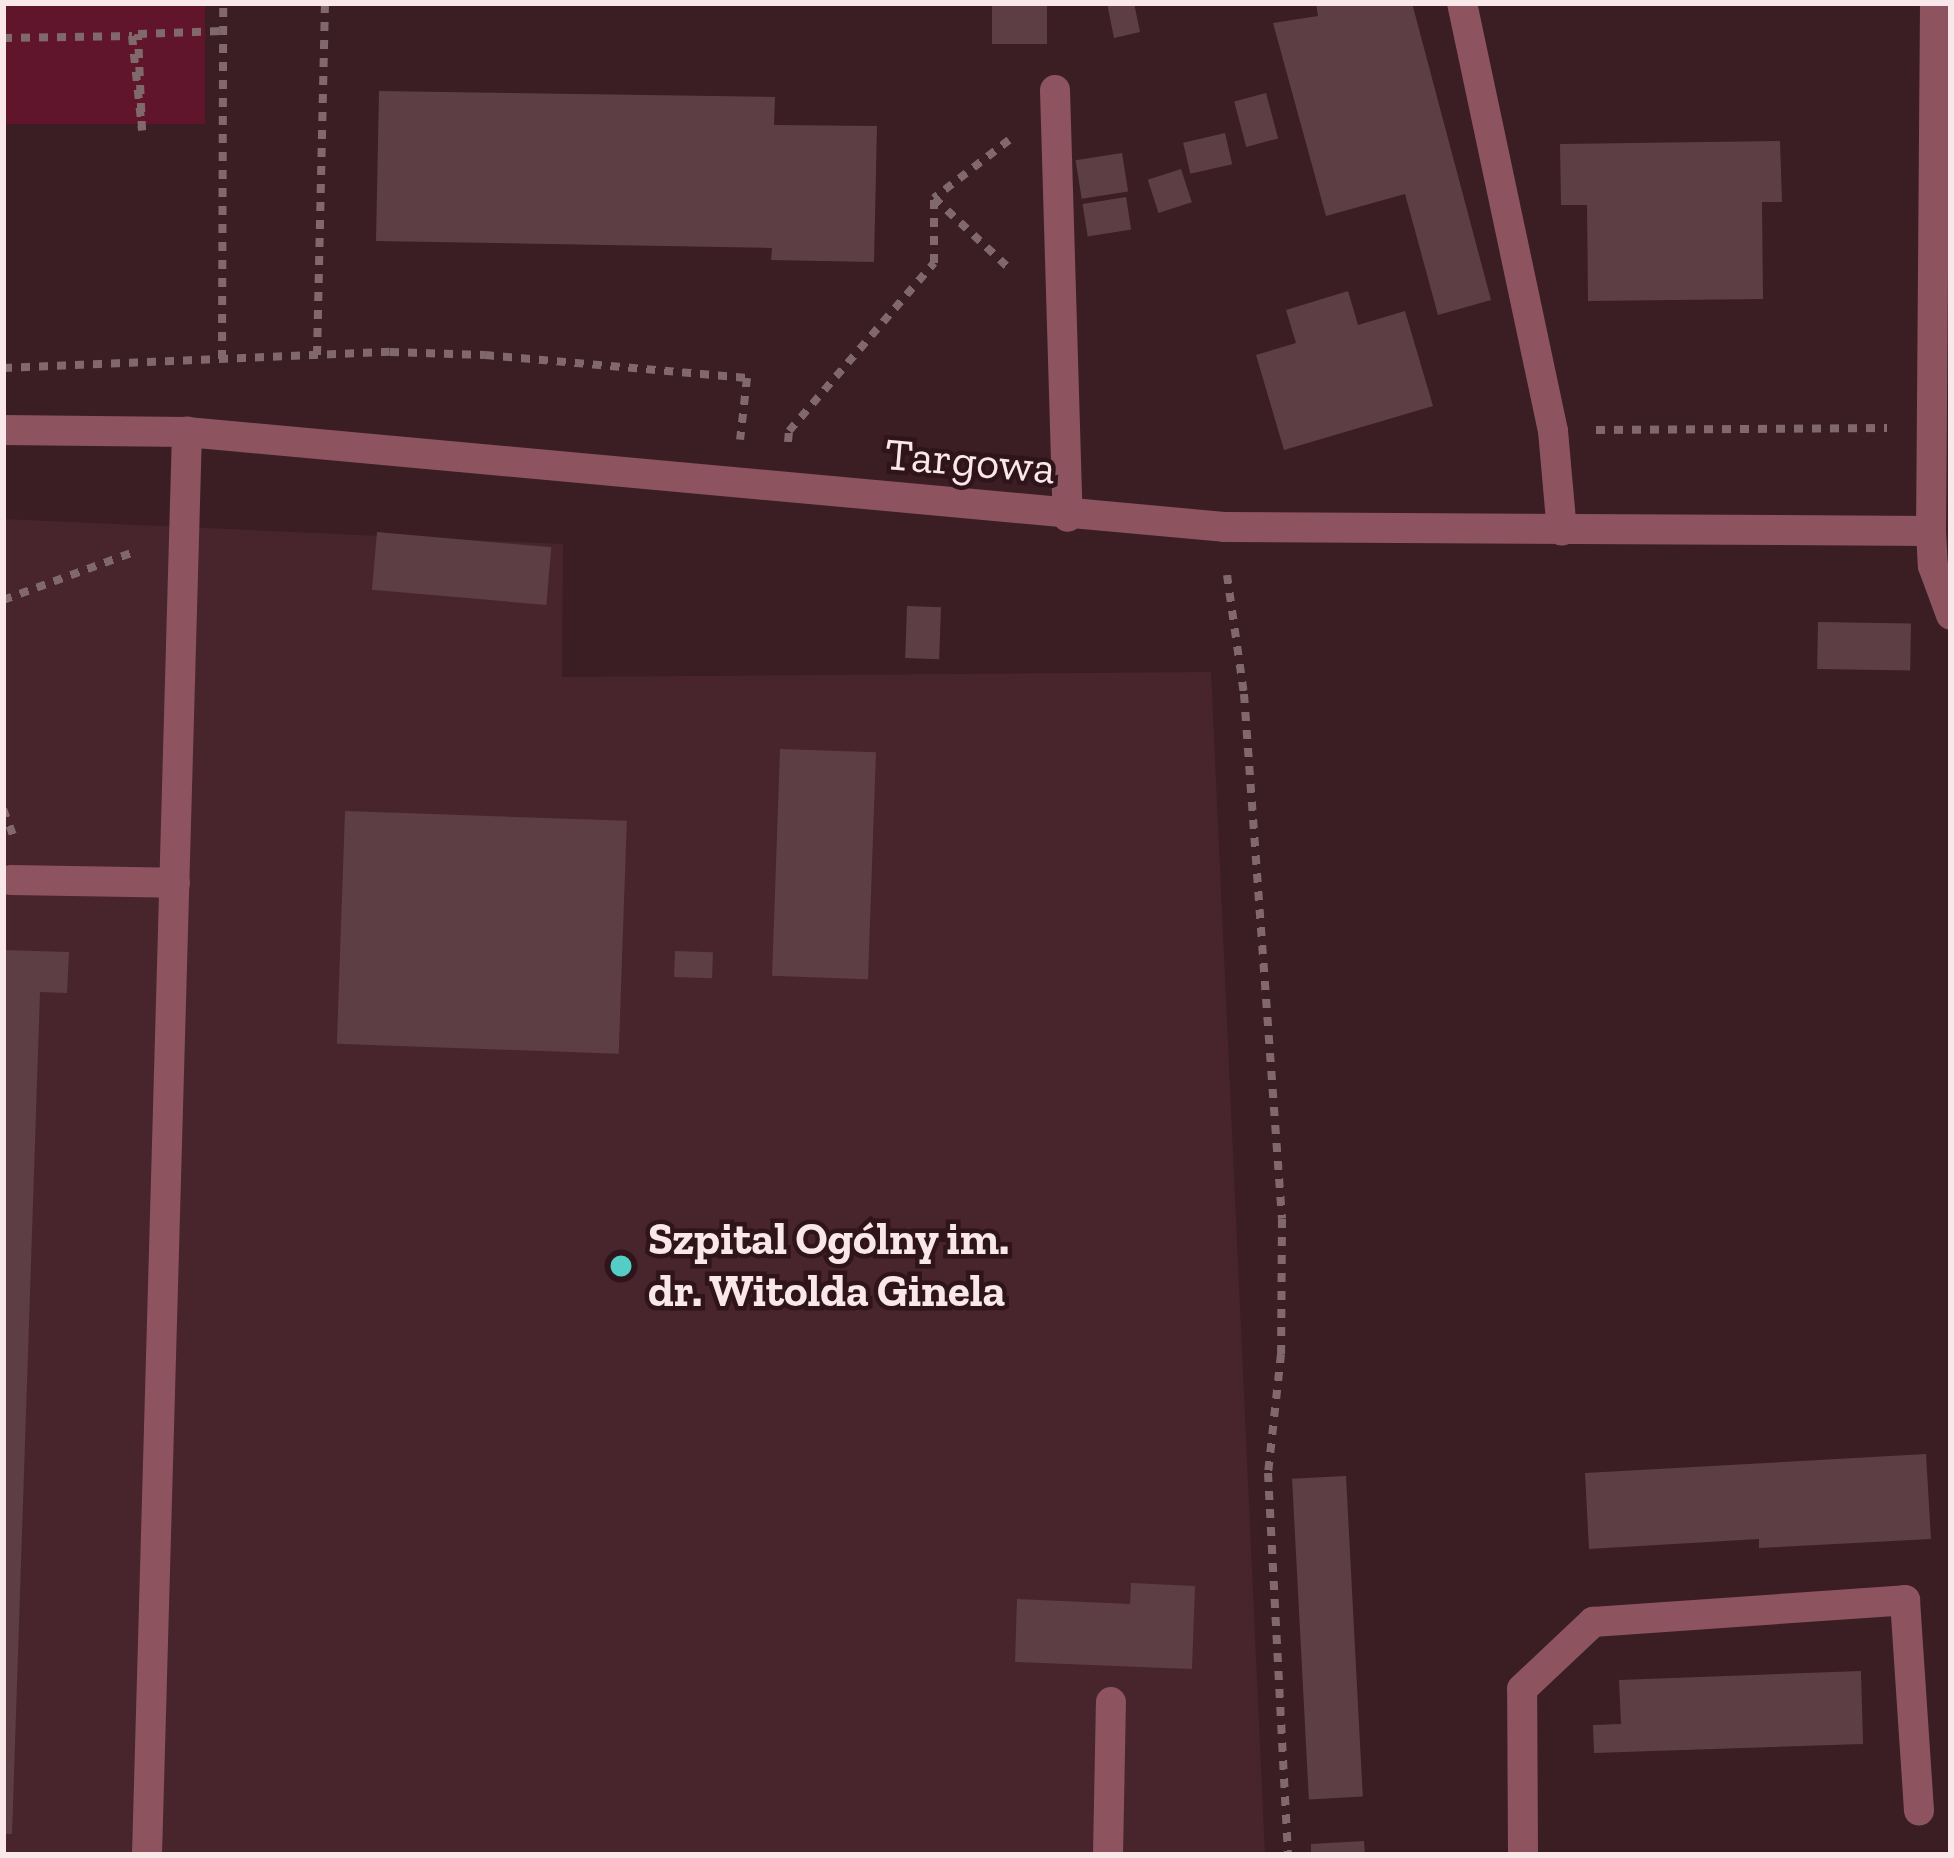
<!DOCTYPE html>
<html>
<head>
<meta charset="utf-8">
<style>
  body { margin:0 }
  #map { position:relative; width:1954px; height:1858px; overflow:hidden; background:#3a1e24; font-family:"Zilla Slab",serif }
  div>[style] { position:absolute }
  .built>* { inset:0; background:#48252c }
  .green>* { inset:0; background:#60152c; transform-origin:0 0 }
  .building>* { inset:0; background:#5d3e44; transform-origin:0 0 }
  .path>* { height:8px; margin-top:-4px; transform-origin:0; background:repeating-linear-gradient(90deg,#80686d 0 9px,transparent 0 18px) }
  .lane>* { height:30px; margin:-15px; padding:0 15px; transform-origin:15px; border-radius:15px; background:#8d545f }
  .street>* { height:30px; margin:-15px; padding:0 15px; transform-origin:15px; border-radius:15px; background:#8d545f }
  .dots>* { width:33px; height:33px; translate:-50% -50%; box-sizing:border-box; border:6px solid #2f151b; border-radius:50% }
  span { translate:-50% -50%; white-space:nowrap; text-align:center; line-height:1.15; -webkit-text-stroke:9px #2f151b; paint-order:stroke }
  .street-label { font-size:45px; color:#fae7ea }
  .poi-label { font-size:45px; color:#fae7ea; font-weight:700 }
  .left { translate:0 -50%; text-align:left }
  .frame { position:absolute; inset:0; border:6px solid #fae7ea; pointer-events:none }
</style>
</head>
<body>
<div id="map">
  <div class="built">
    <div style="clip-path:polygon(3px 519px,563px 544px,562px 677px,1211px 672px,1265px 1855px,3px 1855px)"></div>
  </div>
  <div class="green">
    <div style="left:3px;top:3px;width:202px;height:121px"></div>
  </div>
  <div class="building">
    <div style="left:992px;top:3px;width:55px;height:41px"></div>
    <div style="clip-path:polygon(1107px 3px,1134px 3px,1140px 32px,1114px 38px)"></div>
    <div style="clip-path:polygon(1316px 3px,1412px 3px,1491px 300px,1438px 315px,1405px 194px,1326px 216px,1273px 23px,1318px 16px)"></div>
    <div style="clip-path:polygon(379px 91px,775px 97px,774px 125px,877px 126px,874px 262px,771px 260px,772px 248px,376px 241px)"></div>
    <div style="left:1266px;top:93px;width:47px;height:33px;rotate:75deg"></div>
    <div style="left:1225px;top:133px;width:32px;height:43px;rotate:77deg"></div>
    <div style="clip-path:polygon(1780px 141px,1782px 202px,1762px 202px,1763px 299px,1588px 301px,1587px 205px,1561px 205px,1560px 144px)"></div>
    <div style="left:1122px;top:153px;width:39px;height:47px;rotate:81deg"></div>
    <div style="left:1181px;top:169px;width:35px;height:35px;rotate:72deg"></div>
    <div style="left:1126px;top:197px;width:33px;height:44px;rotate:81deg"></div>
    <div style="clip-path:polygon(1348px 291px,1358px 325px,1405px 311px,1433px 406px,1284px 450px,1256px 355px,1296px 343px,1286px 310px)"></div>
    <div style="left:377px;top:532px;width:175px;height:58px;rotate:5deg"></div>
    <div style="left:907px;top:606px;width:34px;height:52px;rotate:2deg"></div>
    <div style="left:1818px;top:622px;width:93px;height:47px;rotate:1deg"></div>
    <div style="left:780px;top:749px;width:96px;height:227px;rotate:2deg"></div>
    <div style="left:345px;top:811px;width:282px;height:233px;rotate:2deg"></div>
    <div style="clip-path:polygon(3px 950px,69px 952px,67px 993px,40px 992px,12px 1834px,3px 1834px)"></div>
    <div style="left:675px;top:951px;width:38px;height:26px;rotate:2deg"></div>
    <div style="clip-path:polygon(1926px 1454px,1931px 1539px,1759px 1548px,1759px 1539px,1589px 1549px,1585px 1473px)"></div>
    <div style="left:1346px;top:1476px;width:321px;height:54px;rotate:87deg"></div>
    <div style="clip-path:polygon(1131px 1583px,1195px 1586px,1192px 1669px,1015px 1662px,1017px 1599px,1130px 1604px)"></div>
    <div style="clip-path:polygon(1861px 1671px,1863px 1744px,1594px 1753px,1593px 1725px,1621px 1724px,1619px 1680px)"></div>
    <div style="clip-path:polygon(1364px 1841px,1365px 1855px,1311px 1855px,1311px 1844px)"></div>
  </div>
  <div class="path">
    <div style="left:3px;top:38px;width:129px;rotate:-0.9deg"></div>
    <div style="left:132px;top:36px;width:95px;rotate:83.9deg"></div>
    <div style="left:142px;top:130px;width:96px;rotate:-92.4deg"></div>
    <div style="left:138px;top:34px;width:85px;rotate:-2deg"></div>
    <div style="left:1009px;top:140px;width:95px;rotate:142.3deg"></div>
    <div style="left:934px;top:198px;width:107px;rotate:43.1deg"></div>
    <div style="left:317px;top:355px;width:352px;rotate:-88.7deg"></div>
    <div style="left:222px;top:359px;width:356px;rotate:-89.8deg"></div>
    <div style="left:3px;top:368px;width:387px;rotate:-2.4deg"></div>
    <div style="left:390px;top:352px;width:95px;rotate:1.8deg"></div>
    <div style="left:485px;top:355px;width:263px;rotate:5deg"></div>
    <div style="left:747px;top:378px;width:62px;rotate:96.4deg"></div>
    <div style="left:1596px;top:430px;width:291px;rotate:-0.4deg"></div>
    <div style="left:788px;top:442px;width:11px;rotate:-85deg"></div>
    <div style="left:789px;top:431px;width:222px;rotate:-49.2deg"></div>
    <div style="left:934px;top:263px;width:63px;rotate:-90deg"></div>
    <div style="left:1227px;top:575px;width:120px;rotate:81.9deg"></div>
    <div style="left:1244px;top:694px;width:526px;rotate:85.86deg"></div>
    <div style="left:1282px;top:1219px;width:135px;rotate:90.4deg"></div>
    <div style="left:1281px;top:1354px;width:120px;rotate:96.2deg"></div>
    <div style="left:1268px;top:1473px;width:383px;rotate:87deg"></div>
    <div style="left:3px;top:600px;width:143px;rotate:-20.1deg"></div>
    <div style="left:3px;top:809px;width:28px;rotate:69deg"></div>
  </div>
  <div class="lane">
    <div style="left:1462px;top:3px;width:438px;rotate:78deg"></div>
    <div style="left:1553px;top:431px;width:100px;rotate:84.9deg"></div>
    <div style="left:1935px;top:3px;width:528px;rotate:90.43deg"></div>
    <div style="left:1931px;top:531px;width:35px;rotate:87deg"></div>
    <div style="left:1933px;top:566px;width:52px;rotate:69.8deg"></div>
    <div style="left:1055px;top:90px;width:427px;rotate:88.3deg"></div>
    <div style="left:11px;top:880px;width:164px;rotate:1deg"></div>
    <div style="left:147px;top:1855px;width:1424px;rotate:-88.39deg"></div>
    <div style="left:1108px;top:1855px;width:153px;rotate:-88.9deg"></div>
    <div style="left:1523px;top:1855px;width:166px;rotate:-90.3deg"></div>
    <div style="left:1522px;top:1689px;width:98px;rotate:-43.3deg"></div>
    <div style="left:1593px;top:1622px;width:313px;rotate:-4deg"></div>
    <div style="left:1905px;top:1600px;width:211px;rotate:86.2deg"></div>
  </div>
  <div class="street">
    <div style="left:3px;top:430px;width:184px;rotate:0.6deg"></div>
    <div style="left:187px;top:432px;width:1041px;rotate:5.23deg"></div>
    <div style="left:1224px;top:527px;width:707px;rotate:0.32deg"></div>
  </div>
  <div class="dots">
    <div style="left:621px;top:1266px;background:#54cdc7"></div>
  </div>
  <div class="street-label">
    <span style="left:970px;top:462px;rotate:5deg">Targowa</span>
  </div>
  <div class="poi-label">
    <span class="left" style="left:648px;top:1266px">Szpital Ogólny im.<br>dr. Witolda Ginela</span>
  </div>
  <div class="frame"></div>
</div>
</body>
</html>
